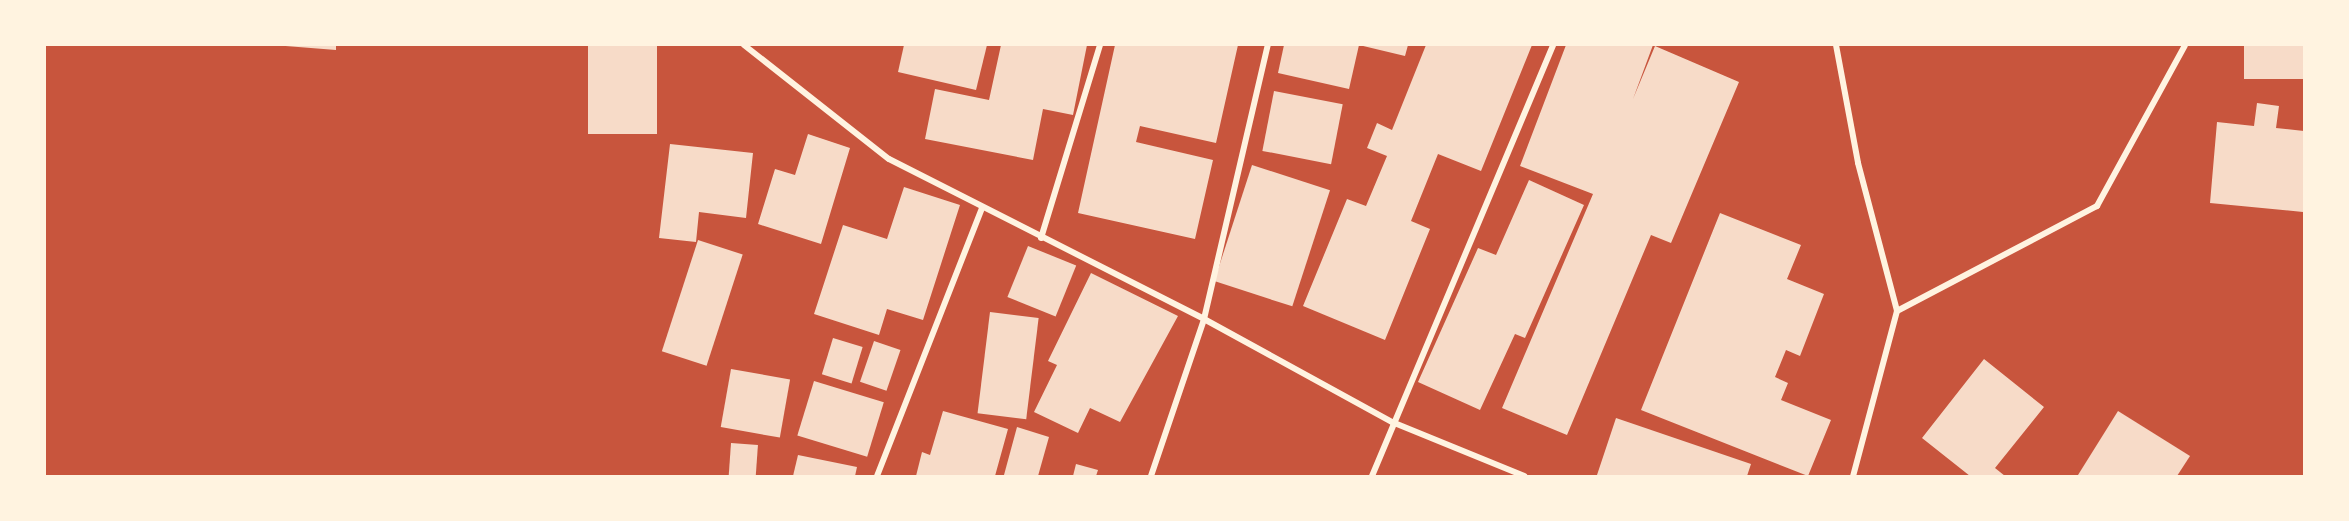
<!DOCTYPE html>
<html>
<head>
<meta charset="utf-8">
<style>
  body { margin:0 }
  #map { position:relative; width:2349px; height:521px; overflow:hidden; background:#c8553d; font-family:Ubuntu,sans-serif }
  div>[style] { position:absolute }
  .building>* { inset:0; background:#f7dbc8; transform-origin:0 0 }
  .minor>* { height:6px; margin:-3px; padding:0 3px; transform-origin:3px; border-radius:3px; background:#fff3e0 }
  span { translate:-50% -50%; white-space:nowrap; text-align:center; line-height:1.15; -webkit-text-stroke:6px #fff3e0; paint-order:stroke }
  .frame { position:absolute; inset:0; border:46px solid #fff3e0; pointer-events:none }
</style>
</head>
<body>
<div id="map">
  <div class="building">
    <div style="clip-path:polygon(273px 45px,336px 45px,336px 50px)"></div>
    <div style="left:588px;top:45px;width:69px;height:89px"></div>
    <div style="clip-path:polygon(904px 45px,987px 45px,976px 90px,898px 72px)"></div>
    <div style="clip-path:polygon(1001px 45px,1087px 45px,1073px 115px,1043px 109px,1033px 160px,925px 139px,935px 89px,989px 100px)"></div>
    <div style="clip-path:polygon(1115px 45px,1238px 45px,1216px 143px,1140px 126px,1136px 142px,1213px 160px,1195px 239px,1078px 213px)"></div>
    <div style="clip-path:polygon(1284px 45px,1359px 45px,1349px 89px,1278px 73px)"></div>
    <div style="clip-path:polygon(1359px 45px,1408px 45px,1405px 56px)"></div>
    <div style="clip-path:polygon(1426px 45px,1532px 45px,1481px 171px,1438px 154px,1411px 221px,1430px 229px,1385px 340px,1303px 306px,1347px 199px,1366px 206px,1387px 156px,1367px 148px,1377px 123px,1392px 130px)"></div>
    <div style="clip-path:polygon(1566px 45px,1653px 45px,1633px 99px,1655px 46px,1739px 82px,1671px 243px,1651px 235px,1567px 435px,1502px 408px,1593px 194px,1520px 166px)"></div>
    <div style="left:2244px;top:45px;width:60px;height:34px"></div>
    <div style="left:1274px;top:91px;width:70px;height:61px;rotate:11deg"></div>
    <div style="clip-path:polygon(2257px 103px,2279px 106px,2276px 128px,2304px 131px,2303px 212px,2210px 203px,2217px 122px,2254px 126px)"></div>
    <div style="clip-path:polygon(808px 134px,850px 148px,821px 244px,758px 224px,775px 169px,795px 175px)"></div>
    <div style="clip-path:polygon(670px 144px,753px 153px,746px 218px,699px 212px,696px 242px,659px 238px)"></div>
    <div style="left:1252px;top:165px;width:82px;height:122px;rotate:18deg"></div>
    <div style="clip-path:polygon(1529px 180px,1584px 205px,1525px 338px,1515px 334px,1480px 410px,1418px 382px,1478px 248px,1496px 255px)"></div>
    <div style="clip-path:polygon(904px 187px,960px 205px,923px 320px,887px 309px,879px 335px,814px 314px,843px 225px,887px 239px)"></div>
    <div style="clip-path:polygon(1720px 213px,1801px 245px,1787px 279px,1824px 294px,1800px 356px,1786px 350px,1775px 377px,1788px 383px,1781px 400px,1831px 420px,1808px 476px,1641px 410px)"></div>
    <div style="left:698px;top:240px;width:47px;height:117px;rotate:18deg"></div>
    <div style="left:1028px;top:246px;width:52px;height:55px;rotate:22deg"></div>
    <div style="clip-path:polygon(1091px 273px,1178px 316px,1120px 422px,1090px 408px,1078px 433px,1034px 412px,1057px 365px,1048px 361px)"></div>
    <div style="left:990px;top:312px;width:49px;height:102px;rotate:7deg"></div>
    <div style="left:833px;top:338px;width:31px;height:38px;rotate:17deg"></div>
    <div style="left:874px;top:341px;width:28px;height:43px;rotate:19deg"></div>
    <div style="clip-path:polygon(1984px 359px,2044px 407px,1995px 468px,2005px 476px,1970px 476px,1922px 438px)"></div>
    <div style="left:731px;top:369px;width:60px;height:59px;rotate:10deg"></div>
    <div style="left:814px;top:381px;width:73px;height:57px;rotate:17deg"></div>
    <div style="clip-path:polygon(943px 411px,1008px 429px,995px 476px,916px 476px,922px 452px,930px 455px)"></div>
    <div style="clip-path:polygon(2118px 411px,2190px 456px,2177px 476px,2078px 475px)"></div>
    <div style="clip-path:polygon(1616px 418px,1751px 464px,1747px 476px,1597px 475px)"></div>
    <div style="clip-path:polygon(1017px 427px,1049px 437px,1038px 476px,1004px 475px)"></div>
    <div style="left:731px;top:443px;width:27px;height:33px;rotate:4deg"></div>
    <div style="clip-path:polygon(798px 455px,857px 467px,855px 476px,793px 476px)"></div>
    <div style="clip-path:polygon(1076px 464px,1098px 470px,1096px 476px,1073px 476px)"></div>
  </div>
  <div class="minor">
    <div style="left:744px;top:45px;width:184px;rotate:38.2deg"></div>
    <div style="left:889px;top:159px;width:353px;rotate:26.9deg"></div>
    <div style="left:1204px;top:319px;width:214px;rotate:28.7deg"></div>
    <div style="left:1392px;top:422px;width:143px;rotate:22.2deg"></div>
    <div style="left:1836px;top:45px;width:120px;rotate:79.4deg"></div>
    <div style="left:1858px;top:163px;width:153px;rotate:75.2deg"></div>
    <div style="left:1897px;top:311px;width:171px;rotate:104.9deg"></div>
    <div style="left:1041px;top:238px;width:202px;rotate:-73deg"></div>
    <div style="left:1897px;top:311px;width:226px;rotate:-27.7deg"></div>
    <div style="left:2097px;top:206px;width:183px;rotate:-61.3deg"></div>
    <div style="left:877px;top:476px;width:288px;rotate:-68.6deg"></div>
    <div style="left:1151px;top:476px;width:166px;rotate:-71.3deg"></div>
    <div style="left:1204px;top:319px;width:281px;rotate:-76.9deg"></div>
    <div style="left:1372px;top:476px;width:467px;rotate:-67.2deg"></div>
  </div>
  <div class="frame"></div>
</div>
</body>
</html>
